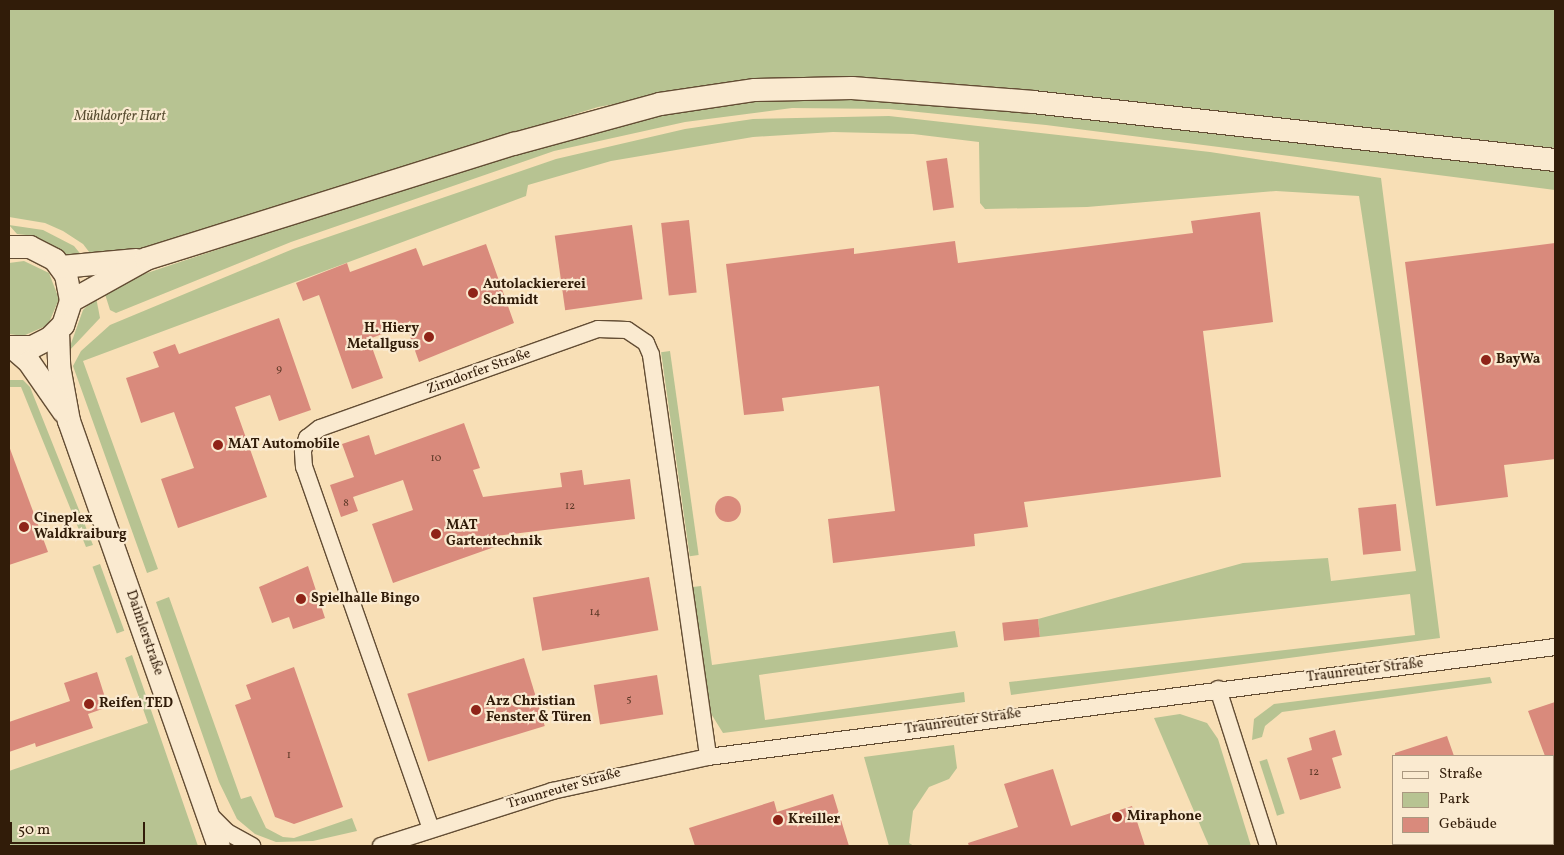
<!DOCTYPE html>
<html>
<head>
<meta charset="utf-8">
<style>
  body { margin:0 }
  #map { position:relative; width:1564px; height:855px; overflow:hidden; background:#f8dfb6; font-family:Vollkorn,serif }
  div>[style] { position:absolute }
  .green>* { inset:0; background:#b7c392; transform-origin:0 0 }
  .building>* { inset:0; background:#d98a7c; transform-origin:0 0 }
  .round { border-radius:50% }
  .roads { filter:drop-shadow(1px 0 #634d34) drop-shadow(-1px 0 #634d34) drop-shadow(0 1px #634d34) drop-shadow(0 -1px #634d34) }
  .street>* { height:16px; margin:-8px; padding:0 8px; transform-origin:8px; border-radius:8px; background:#faead0 }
  .secondary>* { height:22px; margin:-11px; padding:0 11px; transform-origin:11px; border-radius:11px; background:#faead0 }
  .dots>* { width:14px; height:14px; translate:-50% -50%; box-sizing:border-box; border:2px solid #faead0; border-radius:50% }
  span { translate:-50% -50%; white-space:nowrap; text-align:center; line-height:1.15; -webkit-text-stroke:4.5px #faead0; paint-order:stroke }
  .number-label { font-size:11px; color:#5b3826 }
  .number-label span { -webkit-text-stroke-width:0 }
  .park-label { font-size:14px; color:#594e32; font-style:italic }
  .poi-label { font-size:14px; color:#311c09; font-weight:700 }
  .left { translate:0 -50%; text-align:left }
  .right { translate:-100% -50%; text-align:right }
  .street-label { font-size:14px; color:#311c09 }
  .frame { position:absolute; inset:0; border:10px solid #311c09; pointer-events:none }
  .legend { position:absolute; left:1392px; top:755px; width:162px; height:90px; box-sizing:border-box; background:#faead0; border:1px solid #aa9880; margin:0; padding:6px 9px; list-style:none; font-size:15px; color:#311c09 }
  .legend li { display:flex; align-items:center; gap:10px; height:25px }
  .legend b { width:25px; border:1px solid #aa9880 }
  .scale { position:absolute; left:10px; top:822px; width:135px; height:22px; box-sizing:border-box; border:2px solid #311c09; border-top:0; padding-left:6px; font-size:15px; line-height:18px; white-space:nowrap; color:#311c09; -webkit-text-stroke:4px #faead0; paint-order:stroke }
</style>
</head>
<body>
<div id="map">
  <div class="green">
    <div style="clip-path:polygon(9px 9px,1555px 9px,1555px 148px,1033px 90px,892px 79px,753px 79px,598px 107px,138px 249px,93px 257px,83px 244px,63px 231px,45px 223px,9px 217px)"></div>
    <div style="clip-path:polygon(853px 99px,1033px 114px,1555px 172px,1555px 190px,1046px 125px,889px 109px,792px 108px,685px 122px,554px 151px,291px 242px,116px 313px,110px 310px,104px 291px,138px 276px,309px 219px,517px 153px,662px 114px,756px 101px)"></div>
    <div style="clip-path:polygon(889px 116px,1210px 152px,1381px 178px,1440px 638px,1011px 695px,1009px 682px,1415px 635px,1410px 594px,1040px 637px,1038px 619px,1243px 563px,1328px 558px,1331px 581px,1416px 571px,1359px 196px,1276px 191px,1087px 207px,985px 209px,980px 203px,979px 142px,913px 134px,833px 132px,753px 137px,611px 161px,528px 185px,526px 196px,83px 361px,158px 569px,147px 573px,73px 366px,81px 351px,110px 325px,293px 249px,556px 159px,685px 129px,753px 119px)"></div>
    <div style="clip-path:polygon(9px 225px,43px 230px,74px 246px,83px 257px,69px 256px,35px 236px,17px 234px)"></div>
    <div style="clip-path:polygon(24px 261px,49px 273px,59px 299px,48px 325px,23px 336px,9px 334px,9px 263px)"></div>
    <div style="clip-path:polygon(96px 297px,100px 318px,68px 352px,83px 310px)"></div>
    <div style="left:670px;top:351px;width:206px;height:9px;rotate:82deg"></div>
    <div style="clip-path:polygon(9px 380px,23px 380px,30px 387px,93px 545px,86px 547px,21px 387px,9px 387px)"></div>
    <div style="left:100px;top:564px;width:71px;height:8px;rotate:70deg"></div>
    <div style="clip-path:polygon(701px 586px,712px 665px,955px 631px,958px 647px,759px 675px,765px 720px,964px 692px,965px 702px,723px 733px,710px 712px,693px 587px)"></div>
    <div style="clip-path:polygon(169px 597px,241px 799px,251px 796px,266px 828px,283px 837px,294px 838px,352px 818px,357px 831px,313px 841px,276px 842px,255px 834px,237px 819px,219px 782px,156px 602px)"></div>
    <div style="clip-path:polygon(132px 655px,198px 846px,9px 846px,9px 771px,148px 723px,125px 658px)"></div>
    <div style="clip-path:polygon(1490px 677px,1492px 683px,1282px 712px,1265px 726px,1262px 737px,1252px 740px,1254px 719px,1274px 704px)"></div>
    <div style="clip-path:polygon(1180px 714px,1207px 723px,1218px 739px,1251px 846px,1209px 846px,1154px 718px)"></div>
    <div style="clip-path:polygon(954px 745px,957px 768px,949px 779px,929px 787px,913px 811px,909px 843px,914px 846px,889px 846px,864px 757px)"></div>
    <div style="left:1267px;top:759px;width:57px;height:8px;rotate:72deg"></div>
  </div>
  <div class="building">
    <div style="left:947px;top:158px;width:50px;height:21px;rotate:82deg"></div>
    <div style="clip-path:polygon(1260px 212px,1273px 322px,1203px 331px,1221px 477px,1024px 502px,1028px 527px,974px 534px,975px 546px,833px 563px,828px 519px,895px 511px,879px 386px,782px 398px,784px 411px,744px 415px,726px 264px,854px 248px,854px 254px,955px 241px,958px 263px,1193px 233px,1191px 221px)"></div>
    <div style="left:689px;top:220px;width:73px;height:28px;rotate:84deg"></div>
    <div style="left:632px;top:225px;width:75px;height:78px;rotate:82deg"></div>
    <div style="clip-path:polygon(1555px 243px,1555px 459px,1504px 465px,1508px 497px,1436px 506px,1405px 262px)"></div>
    <div style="clip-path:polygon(486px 244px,514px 323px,419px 362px,406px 325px,369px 339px,383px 378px,352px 389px,319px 295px,303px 301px,296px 283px,347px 263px,350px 272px,416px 248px,423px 266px)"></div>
    <div style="clip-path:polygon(279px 318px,311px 410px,279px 421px,270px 395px,235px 407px,267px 497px,178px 528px,161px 479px,194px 468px,174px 412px,141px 423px,126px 378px,159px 367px,153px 352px,175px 344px,179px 354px)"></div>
    <div style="clip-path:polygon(464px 423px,480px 468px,473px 470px,483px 497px,562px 487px,560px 473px,582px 470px,584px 485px,630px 479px,635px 519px,496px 536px,500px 545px,393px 583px,372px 524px,413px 510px,403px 480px,353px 497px,358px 511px,341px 517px,330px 485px,354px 477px,342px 444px,369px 435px,375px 455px)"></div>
    <div style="clip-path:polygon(9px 446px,48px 552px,9px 565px)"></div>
    <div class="round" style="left:715px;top:496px;width:26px;height:26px"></div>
    <div style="left:1396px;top:504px;width:47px;height:38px;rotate:84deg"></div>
    <div style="clip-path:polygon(308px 566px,325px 618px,293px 629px,289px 617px,272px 623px,259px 587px)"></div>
    <div style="left:649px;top:577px;width:54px;height:118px;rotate:80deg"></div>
    <div style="left:1038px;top:619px;width:18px;height:36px;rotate:84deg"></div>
    <div style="left:524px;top:658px;width:71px;height:122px;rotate:73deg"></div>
    <div style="clip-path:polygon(294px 667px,343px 807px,294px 824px,275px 817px,235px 705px,251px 699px,246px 685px)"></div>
    <div style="clip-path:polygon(97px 672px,108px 707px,88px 714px,93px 728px,36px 747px,35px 743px,9px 752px,9px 722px,70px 701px,64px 683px)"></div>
    <div style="left:657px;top:675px;width:40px;height:64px;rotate:81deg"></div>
    <div style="clip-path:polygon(1555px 702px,1555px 778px,1553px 778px,1553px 756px,1545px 756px,1528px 711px)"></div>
    <div style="clip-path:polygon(1335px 730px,1342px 755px,1332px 758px,1341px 788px,1300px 800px,1287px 758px,1312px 750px,1309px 738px)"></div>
    <div style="clip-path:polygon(1447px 736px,1454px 756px,1395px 756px,1395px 753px)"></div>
    <div style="clip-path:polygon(1053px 769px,1071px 826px,1132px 806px,1145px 846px,969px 846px,968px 843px,1018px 827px,1004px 784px)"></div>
    <div style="clip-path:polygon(833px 794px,849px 846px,695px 846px,689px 828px,774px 801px,777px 812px)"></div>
  </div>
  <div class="roads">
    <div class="street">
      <div style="left:1218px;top:689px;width:165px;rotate:72.3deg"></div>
      <div style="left:210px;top:815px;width:24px;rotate:45deg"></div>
      <div style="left:227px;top:832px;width:29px;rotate:29deg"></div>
      <div style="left:431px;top:829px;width:384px;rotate:-109.3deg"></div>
      <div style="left:304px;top:467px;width:16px;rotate:-94deg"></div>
      <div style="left:303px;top:451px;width:14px;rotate:-73deg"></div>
      <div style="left:307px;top:438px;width:16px;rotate:-38deg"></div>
      <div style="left:320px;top:428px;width:295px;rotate:-19.6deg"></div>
      <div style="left:598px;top:329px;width:29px;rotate:2deg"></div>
      <div style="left:627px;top:330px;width:23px;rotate:34deg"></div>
      <div style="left:646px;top:343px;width:13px;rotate:67deg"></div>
      <div style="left:651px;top:355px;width:406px;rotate:81.9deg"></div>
      <div style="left:381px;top:846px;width:180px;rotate:-17.8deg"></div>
      <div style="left:552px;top:791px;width:160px;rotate:-12.3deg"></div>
      <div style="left:708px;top:757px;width:854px;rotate:-7.4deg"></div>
    </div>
    <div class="secondary">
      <div style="left:9px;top:247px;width:21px"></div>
      <div style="left:30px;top:247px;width:28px;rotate:27deg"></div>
      <div style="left:55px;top:260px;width:19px;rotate:54deg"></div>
      <div style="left:66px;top:275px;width:26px;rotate:79deg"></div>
      <div style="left:71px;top:301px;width:25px;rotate:108deg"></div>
      <div style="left:63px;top:325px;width:18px;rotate:135deg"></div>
      <div style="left:50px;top:338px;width:20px;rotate:153deg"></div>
      <div style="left:32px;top:347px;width:23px;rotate:180deg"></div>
      <div style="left:61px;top:267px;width:76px;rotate:-5.3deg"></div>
      <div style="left:71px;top:301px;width:86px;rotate:-29.2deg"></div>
      <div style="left:146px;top:259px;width:386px;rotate:-17.4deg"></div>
      <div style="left:514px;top:144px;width:151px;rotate:-15.3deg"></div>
      <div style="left:660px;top:104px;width:96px;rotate:-8.4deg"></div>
      <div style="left:755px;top:90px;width:97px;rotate:-1.2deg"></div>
      <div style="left:852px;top:88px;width:182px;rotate:4.4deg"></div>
      <div style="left:1033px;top:102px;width:525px;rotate:6.34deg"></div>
      <div style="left:58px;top:332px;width:34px;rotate:88deg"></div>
      <div style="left:59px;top:366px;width:56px;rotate:79.7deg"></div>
      <div style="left:69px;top:421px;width:451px;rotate:70.6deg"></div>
      <div style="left:13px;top:348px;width:21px;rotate:41deg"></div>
      <div style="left:29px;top:362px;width:60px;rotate:55.2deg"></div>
    </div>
  </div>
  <div class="dots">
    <div style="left:473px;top:293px;background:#8f2418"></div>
    <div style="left:429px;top:337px;background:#8f2418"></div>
    <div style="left:1486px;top:360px;background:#8f2418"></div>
    <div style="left:218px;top:445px;background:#8f2418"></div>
    <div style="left:24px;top:527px;background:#8f2418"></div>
    <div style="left:436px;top:534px;background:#8f2418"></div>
    <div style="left:301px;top:599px;background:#8f2418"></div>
    <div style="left:89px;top:704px;background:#8f2418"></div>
    <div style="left:476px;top:710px;background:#8f2418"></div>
    <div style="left:1117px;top:817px;background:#8f2418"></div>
    <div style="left:778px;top:820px;background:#8f2418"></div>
  </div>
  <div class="number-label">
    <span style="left:279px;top:370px">9</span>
    <span style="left:436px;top:459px">10</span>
    <span style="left:346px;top:504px">8</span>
    <span style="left:570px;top:507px">12</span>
    <span style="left:595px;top:613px">14</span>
    <span style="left:629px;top:700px">5</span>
    <span style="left:289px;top:756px">1</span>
    <span style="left:1314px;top:773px">12</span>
  </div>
  <div class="park-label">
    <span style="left:120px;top:117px">Mühldorfer Hart</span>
  </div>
  <div class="poi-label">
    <span class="left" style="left:483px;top:293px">Autolackiererei<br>Schmidt</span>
    <span class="right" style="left:419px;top:337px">H. Hiery<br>Metallguss</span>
    <span class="left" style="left:1496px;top:360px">BayWa</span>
    <span class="left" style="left:228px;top:445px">MAT Automobile</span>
    <span class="left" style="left:34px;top:527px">Cineplex<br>Waldkraiburg</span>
    <span class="left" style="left:446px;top:534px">MAT<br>Gartentechnik</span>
    <span class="left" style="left:311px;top:599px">Spielhalle Bingo</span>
    <span class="left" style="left:486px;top:710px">Arz Christian<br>Fenster &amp; Türen</span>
    <span class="left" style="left:99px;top:704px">Reifen TED</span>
    <span class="left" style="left:1127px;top:817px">Miraphone</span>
    <span class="left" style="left:788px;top:820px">Kreiller</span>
  </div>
  <div class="street-label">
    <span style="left:479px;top:372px;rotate:-20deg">Zirndorfer Straße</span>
    <span style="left:144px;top:633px;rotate:71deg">Daimlerstraße</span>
    <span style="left:1365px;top:671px;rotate:-7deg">Traunreuter Straße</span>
    <span style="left:963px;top:722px;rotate:-8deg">Traunreuter Straße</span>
    <span style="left:564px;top:789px;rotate:-16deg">Traunreuter Straße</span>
  </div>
  <div class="frame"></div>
  <ul class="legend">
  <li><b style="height:6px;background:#faead0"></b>Straße</li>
  <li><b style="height:14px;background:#b7c392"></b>Park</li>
  <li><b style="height:14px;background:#d98a7c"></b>Gebäude</li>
  </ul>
  <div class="scale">50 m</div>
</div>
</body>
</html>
